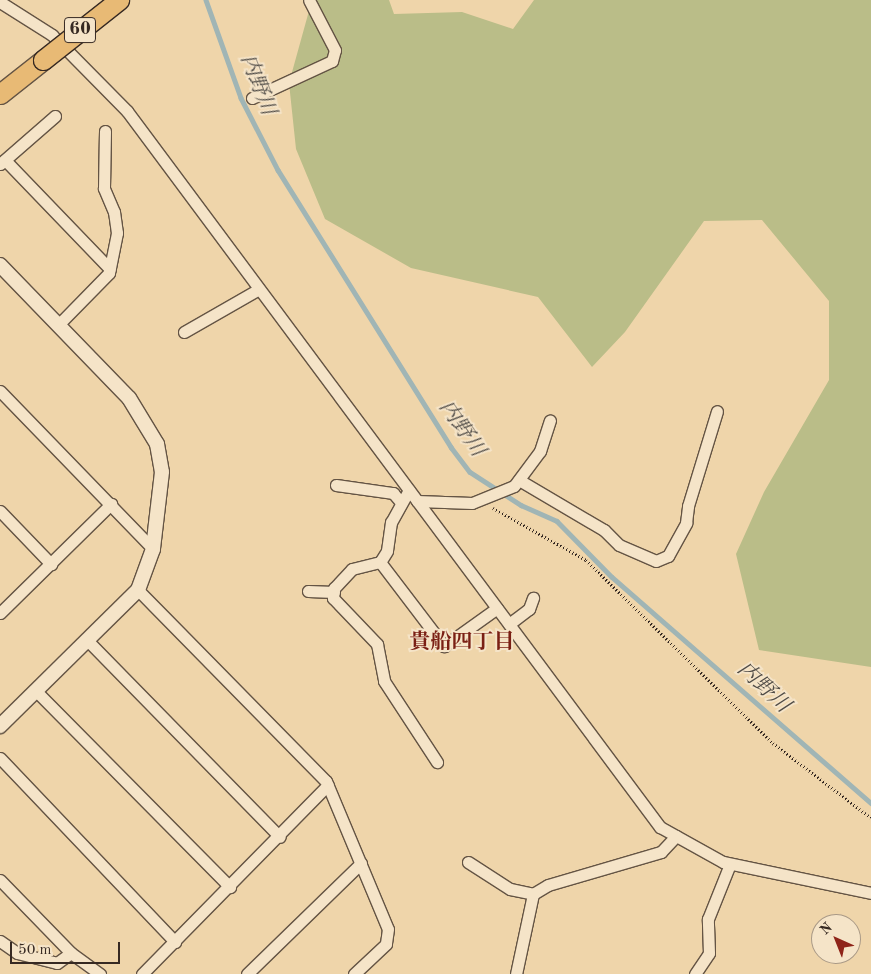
<!DOCTYPE html>
<html>
<head>
<meta charset="utf-8">
<style>
  body { margin:0 }
  #map { position:relative; width:871px; height:974px; overflow:hidden; background:#efd5aa; font-family:"Old Standard TT","Noto Serif JP",serif }
  div>[style] { position:absolute }
  .green>* { inset:0; background:#babd88 }
  .stream>* { height:4.5px; margin:-2.25px; padding:0 2.25px; transform-origin:2.25px; border-radius:2.25px; background:#a0b5b5 }
  .path>* { height:2.5px; margin-top:-1.25px; transform-origin:0; background:repeating-linear-gradient(90deg,#362922 0 1px,transparent 0 3.5px) }
  .roads { filter:drop-shadow(1px 0 #645444) drop-shadow(-1px 0 #645444) drop-shadow(0 1px #645444) drop-shadow(0 -1px #645444) }
  .minor>* { height:11px; margin:-5.5px; padding:0 5.5px; transform-origin:5.5px; border-radius:5.5px; background:#f5e4c8 }
  .tertiary>* { height:14px; margin:-7px; padding:0 7px; transform-origin:7px; border-radius:7px; background:#f5e4c8 }
  .primary>* { height:19px; margin:-9.5px; padding:0 9.5px; transform-origin:9.5px; border-radius:9.5px; background:#e8ba75 }
  .bridges { filter:drop-shadow(1px 0 #362922) drop-shadow(-1px 0 #362922) drop-shadow(0 1px #362922) drop-shadow(0 -1px #362922) }
  .primary-bridge>* { height:19px; margin:-9.5px; padding:0 9.5px; transform-origin:9.5px; border-radius:9.5px; background:#e8ba75 }
  span { translate:-50% -50%; white-space:nowrap; text-align:center; line-height:1.15; -webkit-text-stroke:4px #f5e4c8; paint-order:stroke }
  .shield-label span { padding:1px 4px; background:#f5e4c8; border:1px solid; border-radius:4px; -webkit-text-stroke-width:0 }
  .shield-label { font-size:19px; color:#362922; font-weight:700 }
  .water-label { font-size:21px; color:#504c47; font-style:italic }
  .neighbourhood-label { font-size:21px; color:#7a1f14; font-weight:700 }
  .north { position:absolute; left:811px; top:914px; width:50px; height:50px; box-sizing:border-box; background:#f5e4c8; border:1px solid #a99986; border-radius:50%; rotate:316deg; font-size:14px; font-weight:700; line-height:20px; text-align:center; color:#362922 }
  .north::after { content:''; display:block; margin:auto; width:18px; height:22px; background:#8f2418; clip-path:polygon(50% 0,100% 100%,50% 72%,0 100%) }
  .scale { position:absolute; left:10px; top:942px; width:110px; height:22px; box-sizing:border-box; border:2px solid #362922; border-top:0; padding-left:6px; font-size:15px; line-height:18px; white-space:nowrap; color:#362922; -webkit-text-stroke:4px #f5e4c8; paint-order:stroke }
</style>
</head>
<body>
<div id="map">
  <div class="green">
    <div style="clip-path:polygon(312px 0,389px 0,394px 14px,462px 12px,513px 29px,534px 0,871px 0,871px 667px,759px 650px,736px 554px,764px 492px,829px 380px,829px 301px,762px 220px,704px 221px,625px 332px,592px 367px,538px 297px,411px 268px,325px 219px,296px 149px,289px 83px)"></div>
  </div>
  <div class="stream">
    <div style="left:206px;top:0;width:104px;rotate:70.3deg"></div>
    <div style="left:241px;top:98px;width:81px;rotate:62.8deg"></div>
    <div style="left:278px;top:170px;width:327px;rotate:58deg"></div>
    <div style="left:451px;top:447px;width:31px;rotate:53deg"></div>
    <div style="left:470px;top:472px;width:61px;rotate:32.9deg"></div>
    <div style="left:521px;top:505px;width:39px;rotate:24deg"></div>
    <div style="left:557px;top:521px;width:78px;rotate:45.5deg"></div>
    <div style="left:612px;top:577px;width:344px;rotate:41.1deg"></div>
  </div>
  <div class="path">
    <div style="left:493px;top:508px;width:107px;rotate:29.2deg"></div>
    <div style="left:586px;top:560px;width:262px;rotate:44.4deg"></div>
    <div style="left:773px;top:743px;width:123px;rotate:37.4deg"></div>
  </div>
  <div class="roads">
    <div class="minor">
      <div style="left:0;top:2px;width:62px;rotate:32.4deg"></div>
      <div style="left:52px;top:35px;width:107px;rotate:45.4deg"></div>
      <div style="left:127px;top:111px;width:893px;rotate:53.34deg"></div>
      <div style="left:660px;top:827px;width:72px;rotate:29.1deg"></div>
      <div style="left:723px;top:862px;width:151px;rotate:11.8deg"></div>
      <div style="left:252px;top:98px;width:88px;rotate:-24.8deg"></div>
      <div style="left:332px;top:61px;width:11px;rotate:-75deg"></div>
      <div style="left:335px;top:50px;width:56px;rotate:-117.5deg"></div>
      <div style="left:5px;top:160px;width:151px;rotate:46.1deg"></div>
      <div style="left:0;top:164px;width:73px;rotate:-41.1deg"></div>
      <div style="left:58px;top:325px;width:73px;rotate:-45.6deg"></div>
      <div style="left:109px;top:273px;width:41px;rotate:-78.7deg"></div>
      <div style="left:117px;top:233px;width:21px;rotate:-98deg"></div>
      <div style="left:114px;top:212px;width:26px;rotate:-113deg"></div>
      <div style="left:104px;top:188px;width:57px;rotate:-89deg"></div>
      <div style="left:184px;top:332px;width:86px;rotate:-29.8deg"></div>
      <div style="left:0;top:391px;width:220px;rotate:45.9deg"></div>
      <div style="left:519px;top:480px;width:99px;rotate:30.5deg"></div>
      <div style="left:604px;top:530px;width:21px;rotate:45deg"></div>
      <div style="left:619px;top:545px;width:40px;rotate:23.4deg"></div>
      <div style="left:656px;top:561px;width:13px;rotate:-23deg"></div>
      <div style="left:668px;top:556px;width:38px;rotate:-61deg"></div>
      <div style="left:686px;top:523px;width:17px;rotate:-83deg"></div>
      <div style="left:688px;top:506px;width:99px;rotate:-73deg"></div>
      <div style="left:336px;top:485px;width:58px;rotate:8deg"></div>
      <div style="left:393px;top:493px;width:11px;rotate:49deg"></div>
      <div style="left:409px;top:490px;width:37px;rotate:119deg"></div>
      <div style="left:391px;top:522px;width:29px;rotate:98deg"></div>
      <div style="left:387px;top:551px;width:13px;rotate:122deg"></div>
      <div style="left:380px;top:562px;width:29px;rotate:166deg"></div>
      <div style="left:352px;top:569px;width:26px;rotate:133deg"></div>
      <div style="left:334px;top:588px;width:10px;rotate:96deg"></div>
      <div style="left:333px;top:598px;width:64px;rotate:46.3deg"></div>
      <div style="left:377px;top:644px;width:38px;rotate:79deg"></div>
      <div style="left:384px;top:681px;width:97px;rotate:56.8deg"></div>
      <div style="left:417px;top:501px;width:55px;rotate:2.1deg"></div>
      <div style="left:472px;top:503px;width:45px;rotate:-22deg"></div>
      <div style="left:514px;top:486px;width:44px;rotate:-53.4deg"></div>
      <div style="left:540px;top:451px;width:32px;rotate:-72deg"></div>
      <div style="left:0;top:511px;width:74px;rotate:46.1deg"></div>
      <div style="left:380px;top:562px;width:106px;rotate:52.7deg"></div>
      <div style="left:444px;top:646px;width:65px;rotate:-35.6deg"></div>
      <div style="left:138px;top:590px;width:268px;rotate:45.5deg"></div>
      <div style="left:326px;top:781px;width:160px;rotate:67.3deg"></div>
      <div style="left:388px;top:929px;width:15px;rotate:98deg"></div>
      <div style="left:386px;top:944px;width:44px;rotate:136.8deg"></div>
      <div style="left:308px;top:591px;width:26px;rotate:2deg"></div>
      <div style="left:0;top:613px;width:156px;rotate:-44.5deg"></div>
      <div style="left:509px;top:624px;width:25px;rotate:-37deg"></div>
      <div style="left:529px;top:609px;width:12px;rotate:-70deg"></div>
      <div style="left:88px;top:641px;width:274px;rotate:45.6deg"></div>
      <div style="left:36px;top:691px;width:276px;rotate:45.3deg"></div>
      <div style="left:0;top:758px;width:254px;rotate:46.4deg"></div>
      <div style="left:468px;top:862px;width:50px;rotate:32.7deg"></div>
      <div style="left:510px;top:889px;width:24px;rotate:12deg"></div>
      <div style="left:0;top:880px;width:102px;rotate:45.8deg"></div>
      <div style="left:71px;top:953px;width:36px;rotate:36deg"></div>
      <div style="left:0;top:941px;width:21px;rotate:35deg"></div>
      <div style="left:17px;top:953px;width:41px;rotate:14deg"></div>
      <div style="left:57px;top:963px;width:17px;rotate:-36deg"></div>
      <div style="left:142px;top:974px;width:265px;rotate:-45.5deg"></div>
      <div style="left:247px;top:974px;width:159px;rotate:-44.2deg"></div>
      <div style="left:516px;top:974px;width:82px;rotate:-78deg"></div>
      <div style="left:533px;top:894px;width:17px;rotate:-31deg"></div>
      <div style="left:548px;top:885px;width:118px;rotate:-16.3deg"></div>
      <div style="left:661px;top:852px;width:22px;rotate:-47deg"></div>
      <div style="left:695px;top:974px;width:25px;rotate:-56deg"></div>
      <div style="left:709px;top:953px;width:34px;rotate:-92deg"></div>
      <div style="left:708px;top:919px;width:59px;rotate:-68.2deg"></div>
    </div>
    <div class="tertiary">
      <div style="left:0;top:265px;width:185px;rotate:45.9deg"></div>
      <div style="left:129px;top:398px;width:54px;rotate:58.7deg"></div>
      <div style="left:157px;top:444px;width:28px;rotate:80deg"></div>
      <div style="left:162px;top:472px;width:78px;rotate:96.7deg"></div>
      <div style="left:153px;top:549px;width:44px;rotate:110.1deg"></div>
      <div style="left:138px;top:590px;width:194px;rotate:135.4deg"></div>
    </div>
    <div class="primary">
      <div style="left:0;top:94px;width:55px;rotate:-38.3deg"></div>
    </div>
  </div>
  <div class="bridges">
    <div class="primary-bridge">
      <div style="left:43px;top:60px;width:97px;rotate:-38.3deg"></div>
    </div>
  </div>
  <div class="shield-label">
    <span style="left:80px;top:30px">60</span>
  </div>
  <div class="water-label">
    <span style="left:257px;top:85px;rotate:69deg">内野川</span>
    <span style="left:461px;top:429px;rotate:55deg">内野川</span>
    <span style="left:763px;top:688px;rotate:43deg">内野川</span>
  </div>
  <div class="neighbourhood-label">
    <span style="left:462px;top:643px">貴船四丁目</span>
  </div>
  <div class="north">N</div>
  <div class="scale">50 m</div>
</div>
</body>
</html>
